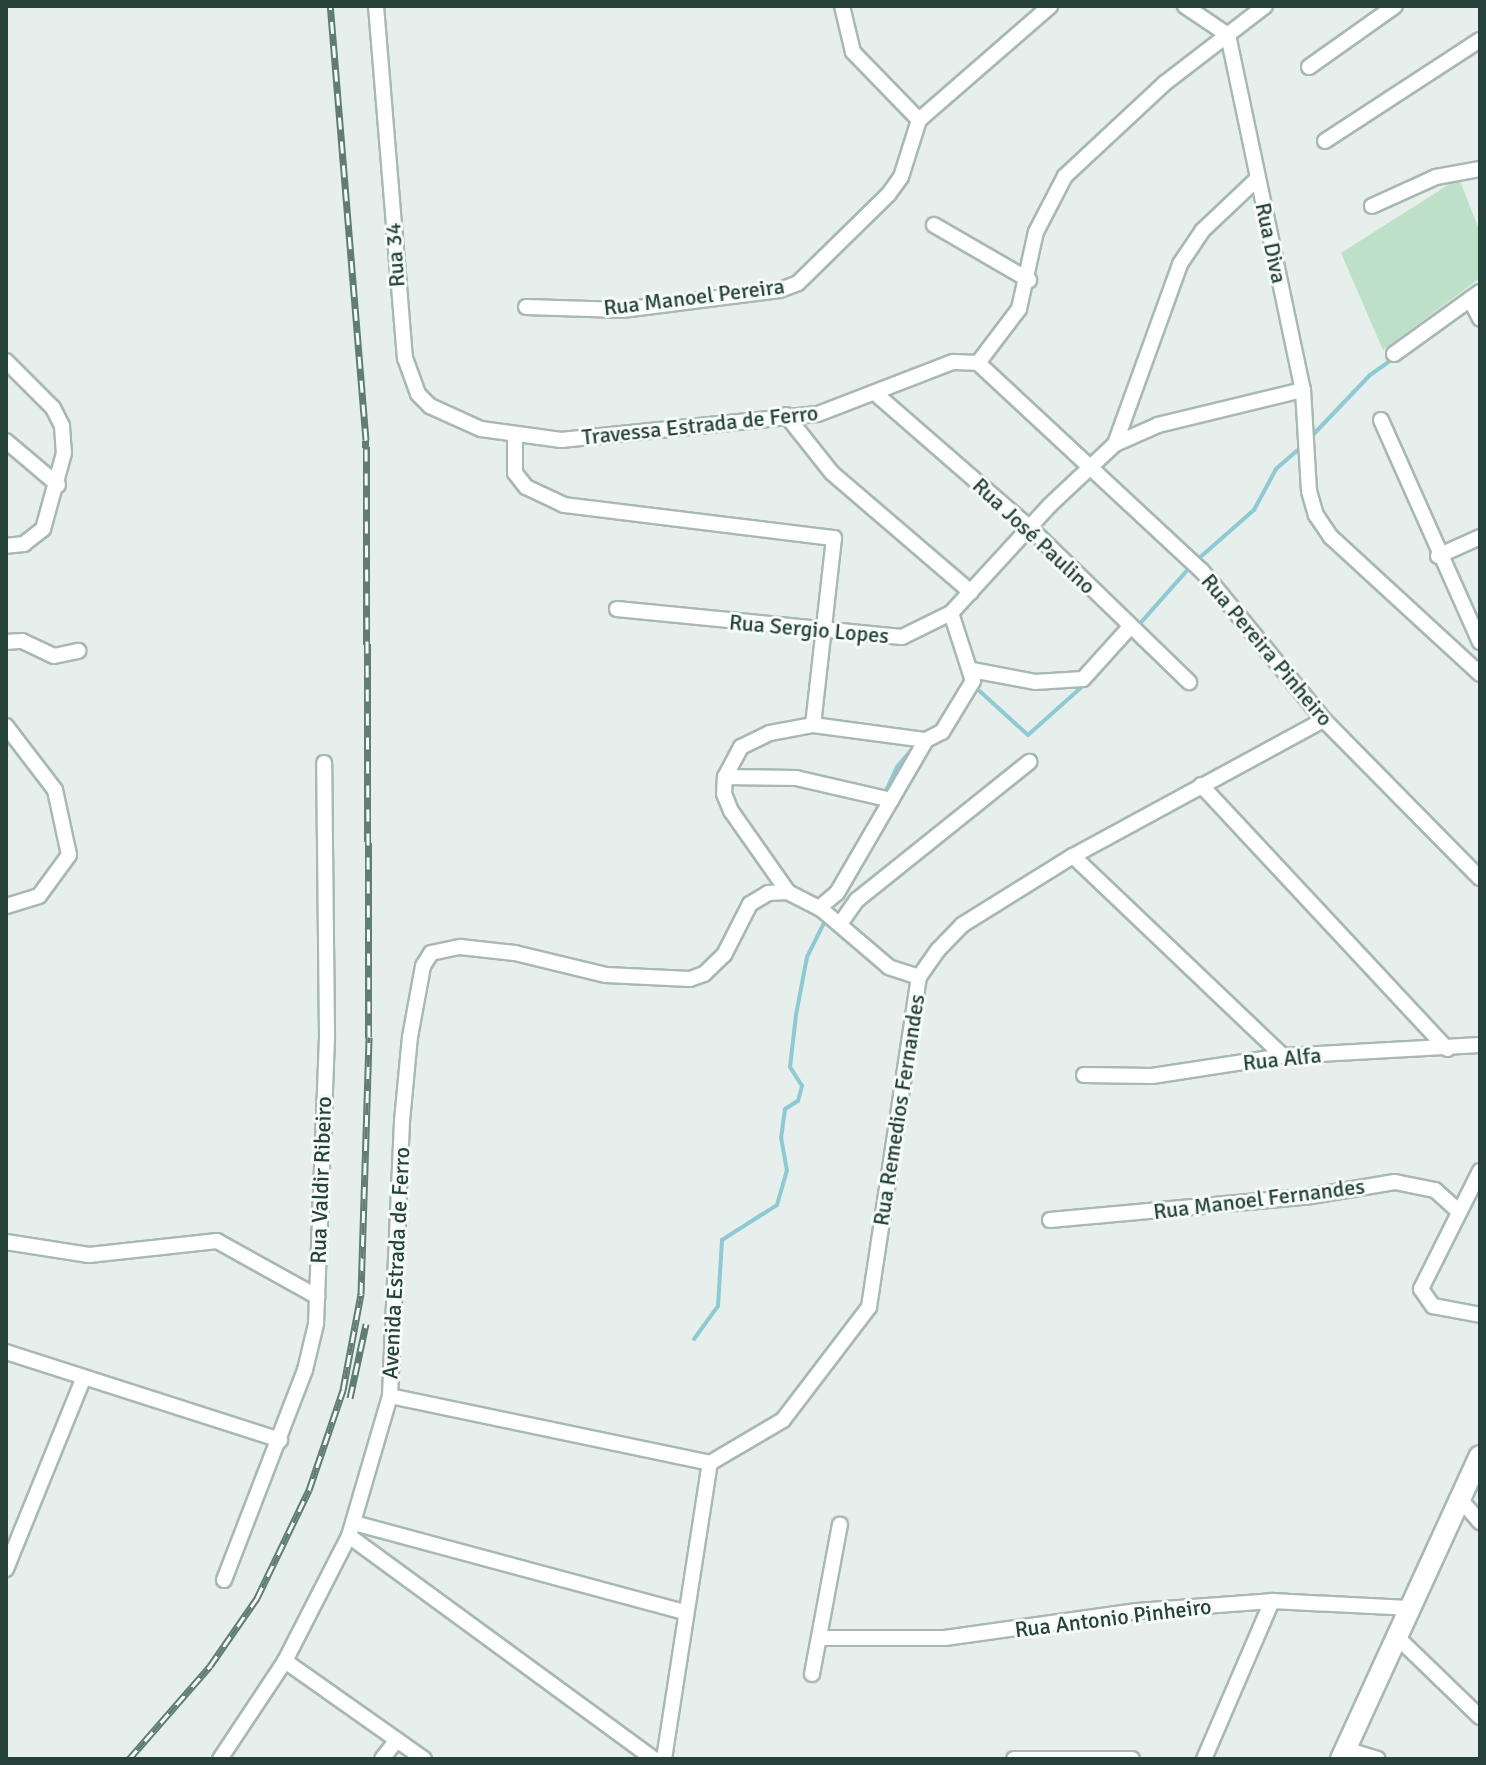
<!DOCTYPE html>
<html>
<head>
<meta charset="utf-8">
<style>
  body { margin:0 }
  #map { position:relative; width:1486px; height:1765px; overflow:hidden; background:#e6efeb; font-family:Signika,sans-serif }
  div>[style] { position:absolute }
  .green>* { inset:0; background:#bfe0c8 }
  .stream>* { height:4px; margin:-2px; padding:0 2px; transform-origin:2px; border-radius:2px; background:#8ec9d4 }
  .roads { filter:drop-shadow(2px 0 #a8b8b2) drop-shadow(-2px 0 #a8b8b2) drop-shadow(0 2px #a8b8b2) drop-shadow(0 -2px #a8b8b2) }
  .street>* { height:14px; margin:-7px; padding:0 7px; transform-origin:7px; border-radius:7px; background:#fff }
  .secondary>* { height:20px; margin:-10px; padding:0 10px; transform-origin:10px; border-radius:10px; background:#fff }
  .rail>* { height:7px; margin-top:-3.5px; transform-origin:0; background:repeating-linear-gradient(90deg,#f7fbf9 0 12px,#5f7d75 0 24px); box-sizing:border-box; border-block:2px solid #5f7d75 }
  span { translate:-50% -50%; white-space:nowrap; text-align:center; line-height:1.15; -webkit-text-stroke:6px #f7fbf9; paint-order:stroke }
  .street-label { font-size:22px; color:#24423a }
  .frame { position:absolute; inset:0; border:8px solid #24423a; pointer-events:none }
</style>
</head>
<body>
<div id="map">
  <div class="green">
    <div style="clip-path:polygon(1459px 178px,1480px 232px,1480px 278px,1383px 350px,1341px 253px)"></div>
  </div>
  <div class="stream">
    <div style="left:1451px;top:321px;width:22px;rotate:-32deg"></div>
    <div style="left:1310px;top:438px;width:87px;rotate:-46.4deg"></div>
    <div style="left:1370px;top:375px;width:28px;rotate:-35deg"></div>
    <div style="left:1197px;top:560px;width:76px;rotate:-41.3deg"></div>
    <div style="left:1254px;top:510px;width:47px;rotate:-61.8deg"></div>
    <div style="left:1276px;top:469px;width:33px;rotate:-41deg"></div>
    <div style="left:1136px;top:628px;width:83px;rotate:-48.4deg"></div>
    <div style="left:973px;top:685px;width:74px;rotate:42.3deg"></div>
    <div style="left:1028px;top:735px;width:75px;rotate:-41.8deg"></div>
    <div style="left:884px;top:795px;width:31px;rotate:-65deg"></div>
    <div style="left:897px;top:767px;width:33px;rotate:-50deg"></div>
    <div style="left:872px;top:820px;width:19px;rotate:-65deg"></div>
    <div style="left:694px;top:1339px;width:41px;rotate:-54deg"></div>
    <div style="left:718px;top:1306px;width:66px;rotate:-86.5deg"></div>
    <div style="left:722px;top:1240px;width:65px;rotate:-32.5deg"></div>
    <div style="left:777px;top:1205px;width:35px;rotate:-74deg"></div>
    <div style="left:787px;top:1171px;width:34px;rotate:-100deg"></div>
    <div style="left:781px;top:1138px;width:29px;rotate:-82deg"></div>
    <div style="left:785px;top:1109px;width:15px;rotate:-32deg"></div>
    <div style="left:798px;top:1101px;width:16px;rotate:-75deg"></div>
    <div style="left:802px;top:1086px;width:22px;rotate:-122deg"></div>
    <div style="left:790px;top:1067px;width:52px;rotate:-83.4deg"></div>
    <div style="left:796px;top:1015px;width:59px;rotate:-79.3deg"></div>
    <div style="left:807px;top:957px;width:42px;rotate:-63.4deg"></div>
  </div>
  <div class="roads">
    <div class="street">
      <div style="left:376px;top:6px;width:353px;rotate:85.3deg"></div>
      <div style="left:405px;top:358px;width:38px;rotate:70deg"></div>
      <div style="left:418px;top:394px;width:17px;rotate:45deg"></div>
      <div style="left:430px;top:406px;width:56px;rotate:24.3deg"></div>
      <div style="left:481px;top:429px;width:81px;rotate:7.8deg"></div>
      <div style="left:561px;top:440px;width:258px;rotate:-5.8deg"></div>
      <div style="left:818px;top:414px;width:145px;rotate:-21.1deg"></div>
      <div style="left:953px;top:362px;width:25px;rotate:2deg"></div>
      <div style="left:842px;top:6px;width:47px;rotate:76.6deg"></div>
      <div style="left:853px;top:52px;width:95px;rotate:45.9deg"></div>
      <div style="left:1185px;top:6px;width:52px;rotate:34deg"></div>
      <div style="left:1228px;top:35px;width:363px;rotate:78.1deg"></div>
      <div style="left:1303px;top:390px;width:101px;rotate:86.6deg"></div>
      <div style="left:1309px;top:491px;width:25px;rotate:74deg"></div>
      <div style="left:1316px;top:515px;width:27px;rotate:56deg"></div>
      <div style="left:1331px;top:537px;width:202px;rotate:42.6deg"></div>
      <div style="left:1309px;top:67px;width:105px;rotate:-35.3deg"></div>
      <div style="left:919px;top:120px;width:174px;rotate:-41deg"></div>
      <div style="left:1325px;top:141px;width:185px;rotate:-33.1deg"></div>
      <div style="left:1372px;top:206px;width:70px;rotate:-24.4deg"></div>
      <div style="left:1436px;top:177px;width:45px;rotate:-10.3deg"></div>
      <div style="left:934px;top:225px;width:110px;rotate:30.1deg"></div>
      <div style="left:1470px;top:299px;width:22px;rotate:63deg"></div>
      <div style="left:526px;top:307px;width:96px;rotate:1.8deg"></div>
      <div style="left:622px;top:310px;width:159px;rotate:-7.2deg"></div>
      <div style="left:780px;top:290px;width:19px;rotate:-21deg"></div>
      <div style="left:798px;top:283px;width:126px;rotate:-44.4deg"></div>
      <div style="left:888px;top:195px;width:22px;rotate:-54deg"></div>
      <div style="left:901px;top:177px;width:60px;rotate:-72.5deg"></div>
      <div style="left:1394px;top:354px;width:106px;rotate:-35.8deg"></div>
      <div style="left:6px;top:361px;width:66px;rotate:45deg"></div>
      <div style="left:53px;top:408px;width:20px;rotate:63deg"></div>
      <div style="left:62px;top:426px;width:27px;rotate:86deg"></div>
      <div style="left:64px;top:453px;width:79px;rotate:105.4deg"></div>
      <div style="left:43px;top:529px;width:24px;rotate:142deg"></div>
      <div style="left:24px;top:544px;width:18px;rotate:174deg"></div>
      <div style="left:978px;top:363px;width:306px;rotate:42.9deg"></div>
      <div style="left:1202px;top:571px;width:193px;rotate:50.7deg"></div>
      <div style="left:1324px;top:720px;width:222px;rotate:45.4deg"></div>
      <div style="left:978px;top:363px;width:68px;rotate:-52.8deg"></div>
      <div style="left:1019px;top:309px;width:79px;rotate:-77.6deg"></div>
      <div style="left:1036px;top:232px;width:63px;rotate:-62.6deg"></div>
      <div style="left:1065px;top:176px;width:137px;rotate:-42.9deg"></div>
      <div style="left:1165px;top:83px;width:126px;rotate:-37.6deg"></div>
      <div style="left:876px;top:394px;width:203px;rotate:41deg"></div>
      <div style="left:1029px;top:527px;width:223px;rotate:44.1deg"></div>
      <div style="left:786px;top:415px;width:74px;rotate:51.6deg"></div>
      <div style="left:832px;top:473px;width:183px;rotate:40.6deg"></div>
      <div style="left:1381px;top:420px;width:243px;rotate:66deg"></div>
      <div style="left:515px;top:437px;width:36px;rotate:90deg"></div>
      <div style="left:515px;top:473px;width:18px;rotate:52deg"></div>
      <div style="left:526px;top:487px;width:42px;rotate:25.3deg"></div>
      <div style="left:564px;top:505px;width:272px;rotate:7deg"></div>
      <div style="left:834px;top:538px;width:188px;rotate:96.4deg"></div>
      <div style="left:6px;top:441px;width:68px;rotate:40.2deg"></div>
      <div style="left:1115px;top:444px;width:191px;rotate:-70.1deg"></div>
      <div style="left:1180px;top:264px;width:40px;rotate:-56deg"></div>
      <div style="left:1202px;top:231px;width:76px;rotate:-43.4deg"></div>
      <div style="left:1438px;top:556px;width:46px;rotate:-24.3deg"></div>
      <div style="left:617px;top:609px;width:286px;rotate:5.6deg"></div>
      <div style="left:902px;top:637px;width:55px;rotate:-26.1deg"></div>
      <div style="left:951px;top:613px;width:147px;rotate:-47.5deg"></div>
      <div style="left:1050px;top:505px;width:89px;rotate:-43.2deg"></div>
      <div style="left:1115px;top:444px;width:47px;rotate:-23.8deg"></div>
      <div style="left:1158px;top:425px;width:149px;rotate:-13.6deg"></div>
      <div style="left:6px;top:642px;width:16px;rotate:-4deg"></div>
      <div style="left:22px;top:641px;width:35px;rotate:25deg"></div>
      <div style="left:54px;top:656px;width:25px;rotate:-12deg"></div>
      <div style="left:972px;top:670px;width:64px;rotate:10.8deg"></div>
      <div style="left:1035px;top:682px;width:48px;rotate:-3.6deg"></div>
      <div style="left:1083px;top:679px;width:70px;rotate:-47.9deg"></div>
      <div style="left:6px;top:726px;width:81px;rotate:52.6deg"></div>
      <div style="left:55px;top:790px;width:66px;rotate:77.8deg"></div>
      <div style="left:69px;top:855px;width:51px;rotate:126.2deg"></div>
      <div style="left:39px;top:896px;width:34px;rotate:163deg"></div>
      <div style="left:725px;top:777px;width:71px;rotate:0.8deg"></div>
      <div style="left:796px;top:778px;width:98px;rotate:13deg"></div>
      <div style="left:1201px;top:785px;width:361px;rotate:47deg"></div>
      <div style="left:1073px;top:856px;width:290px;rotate:43.6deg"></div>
      <div style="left:819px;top:908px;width:23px;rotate:-40deg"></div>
      <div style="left:837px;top:893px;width:177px;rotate:-59.8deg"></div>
      <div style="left:840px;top:924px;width:29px;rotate:-55deg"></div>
      <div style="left:857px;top:900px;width:221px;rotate:-38.7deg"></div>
      <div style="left:919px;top:977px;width:32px;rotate:-162deg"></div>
      <div style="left:889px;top:967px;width:89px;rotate:-139.5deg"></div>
      <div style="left:821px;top:909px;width:37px;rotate:-153deg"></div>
      <div style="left:788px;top:892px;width:99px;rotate:-125.1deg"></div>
      <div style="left:731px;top:811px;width:18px;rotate:-112deg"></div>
      <div style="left:724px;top:794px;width:17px;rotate:-87deg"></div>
      <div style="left:725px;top:777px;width:34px;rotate:-62deg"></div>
      <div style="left:741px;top:747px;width:32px;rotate:-26deg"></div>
      <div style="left:770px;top:733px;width:44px;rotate:-10.5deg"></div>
      <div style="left:813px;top:725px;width:114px;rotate:7.6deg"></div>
      <div style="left:926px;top:740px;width:18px;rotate:-27deg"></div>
      <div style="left:942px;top:732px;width:60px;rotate:-58.7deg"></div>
      <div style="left:973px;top:681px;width:71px;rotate:-107.9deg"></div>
      <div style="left:1084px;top:1075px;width:68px;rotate:0.8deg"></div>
      <div style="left:1152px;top:1076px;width:133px;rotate:-8.7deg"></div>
      <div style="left:1283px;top:1056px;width:197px;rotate:-3.2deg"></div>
      <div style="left:1480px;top:1171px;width:132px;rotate:116.6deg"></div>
      <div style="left:1421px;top:1289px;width:21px;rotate:55deg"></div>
      <div style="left:1433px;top:1306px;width:48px;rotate:10.8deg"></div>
      <div style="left:1050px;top:1220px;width:256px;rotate:-5.2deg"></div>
      <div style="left:1305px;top:1197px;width:91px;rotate:-9.5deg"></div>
      <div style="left:1395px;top:1182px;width:41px;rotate:11.3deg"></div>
      <div style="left:1435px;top:1190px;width:31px;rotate:42deg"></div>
      <div style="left:6px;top:1242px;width:84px;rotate:8.9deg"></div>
      <div style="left:89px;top:1255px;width:129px;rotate:-6.2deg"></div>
      <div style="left:217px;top:1241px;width:115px;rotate:29deg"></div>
      <div style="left:6px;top:1352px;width:288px;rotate:17.8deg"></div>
      <div style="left:390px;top:1396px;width:327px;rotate:11.8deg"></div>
      <div style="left:710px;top:1463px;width:85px;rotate:-30.5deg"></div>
      <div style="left:783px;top:1420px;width:142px;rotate:-52.7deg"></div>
      <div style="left:869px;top:1307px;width:334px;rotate:-81.4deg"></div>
      <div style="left:919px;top:977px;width:33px;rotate:-55deg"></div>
      <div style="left:938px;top:950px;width:35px;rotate:-46deg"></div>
      <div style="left:962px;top:925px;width:131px;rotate:-31.9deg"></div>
      <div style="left:1073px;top:856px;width:285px;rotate:-28.5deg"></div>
      <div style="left:1459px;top:1498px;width:32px;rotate:49deg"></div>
      <div style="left:354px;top:1523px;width:342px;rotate:15.1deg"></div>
      <div style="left:349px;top:1536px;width:378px;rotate:36.2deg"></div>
      <div style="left:6px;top:1569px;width:205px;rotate:-67.9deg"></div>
      <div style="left:224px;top:1580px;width:225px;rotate:-68.9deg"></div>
      <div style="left:305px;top:1370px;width:47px;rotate:-76.6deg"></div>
      <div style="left:316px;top:1324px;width:289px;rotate:-87.8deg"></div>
      <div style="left:327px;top:1035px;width:272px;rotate:-90.6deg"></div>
      <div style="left:1395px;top:1635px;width:118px;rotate:44deg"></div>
      <div style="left:819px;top:1638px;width:126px"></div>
      <div style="left:945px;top:1638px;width:194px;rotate:-8deg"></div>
      <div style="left:1137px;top:1611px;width:135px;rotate:-4.2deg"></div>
      <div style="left:1272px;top:1601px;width:136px;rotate:2.9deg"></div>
      <div style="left:285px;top:1661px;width:170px;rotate:35.2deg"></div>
      <div style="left:812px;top:1674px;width:152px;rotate:-79.4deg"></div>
      <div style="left:1345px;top:1749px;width:34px;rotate:17deg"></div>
      <div style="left:220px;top:1759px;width:118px;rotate:-56.4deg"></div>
      <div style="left:285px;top:1661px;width:140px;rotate:-62.9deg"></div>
      <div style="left:349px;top:1536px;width:146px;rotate:-73.7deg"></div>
      <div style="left:390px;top:1396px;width:275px;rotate:-87.5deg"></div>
      <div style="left:402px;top:1121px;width:84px;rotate:-84.6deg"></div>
      <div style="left:410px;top:1037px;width:72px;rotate:-79.6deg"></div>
      <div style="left:423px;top:966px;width:15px;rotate:-58deg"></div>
      <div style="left:431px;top:953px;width:30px;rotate:-12deg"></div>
      <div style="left:460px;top:947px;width:55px;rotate:6.2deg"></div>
      <div style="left:515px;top:953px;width:94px;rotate:13.6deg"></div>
      <div style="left:606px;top:975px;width:84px;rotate:2.7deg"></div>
      <div style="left:690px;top:979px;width:15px;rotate:-20deg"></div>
      <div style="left:704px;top:974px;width:28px;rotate:-44deg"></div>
      <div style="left:724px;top:955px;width:57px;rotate:-63deg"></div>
      <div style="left:750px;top:904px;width:21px;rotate:-31deg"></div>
      <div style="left:768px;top:893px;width:20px;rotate:-3deg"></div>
      <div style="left:382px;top:1759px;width:24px;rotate:-52deg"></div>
      <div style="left:664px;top:1759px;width:300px;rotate:-81.2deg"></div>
      <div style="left:1014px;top:1759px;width:118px"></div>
      <div style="left:1204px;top:1759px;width:172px;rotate:-66.7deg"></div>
    </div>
    <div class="secondary">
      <div style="left:1341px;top:1759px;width:333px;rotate:-65.4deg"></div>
    </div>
  </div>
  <div class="rail">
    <div style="left:350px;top:1398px;width:76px;rotate:-77.8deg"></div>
    <div style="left:129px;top:1759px;width:123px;rotate:-48.9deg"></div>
    <div style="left:210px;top:1666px;width:83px;rotate:-55.3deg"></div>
    <div style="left:257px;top:1598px;width:120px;rotate:-64.3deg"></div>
    <div style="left:309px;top:1490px;width:106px;rotate:-71.2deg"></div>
    <div style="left:343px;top:1390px;width:98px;rotate:-79.4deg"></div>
    <div style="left:361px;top:1294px;width:257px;rotate:-88.2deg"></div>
    <div style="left:369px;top:1037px;width:597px;rotate:-90.29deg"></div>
    <div style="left:366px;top:440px;width:435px;rotate:-94.7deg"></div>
  </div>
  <div class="street-label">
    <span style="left:1271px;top:243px;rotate:78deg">Rua Diva</span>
    <span style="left:395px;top:255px;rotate:-94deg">Rua 34</span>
    <span style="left:694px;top:297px;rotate:-7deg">Rua Manoel Pereira</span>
    <span style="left:700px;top:425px;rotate:-6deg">Travessa Estrada de Ferro</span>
    <span style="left:1034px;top:536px;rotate:43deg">Rua José Paulino</span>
    <span style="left:809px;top:629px;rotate:5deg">Rua Sergio Lopes</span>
    <span style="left:1267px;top:650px;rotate:50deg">Rua Pereira Pinheiro</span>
    <span style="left:1282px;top:1059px;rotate:-6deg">Rua Alfa</span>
    <span style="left:899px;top:1110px;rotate:-81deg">Rua Remedios Fernandes</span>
    <span style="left:321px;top:1180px;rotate:-88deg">Rua Valdir Ribeiro</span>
    <span style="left:1259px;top:1199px;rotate:-7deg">Rua Manoel Fernandes</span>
    <span style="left:396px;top:1263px;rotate:-87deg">Avenida Estrada de Ferro</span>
    <span style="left:1113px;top:1618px;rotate:-7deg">Rua Antonio Pinheiro</span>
  </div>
  <div class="frame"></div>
</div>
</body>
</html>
